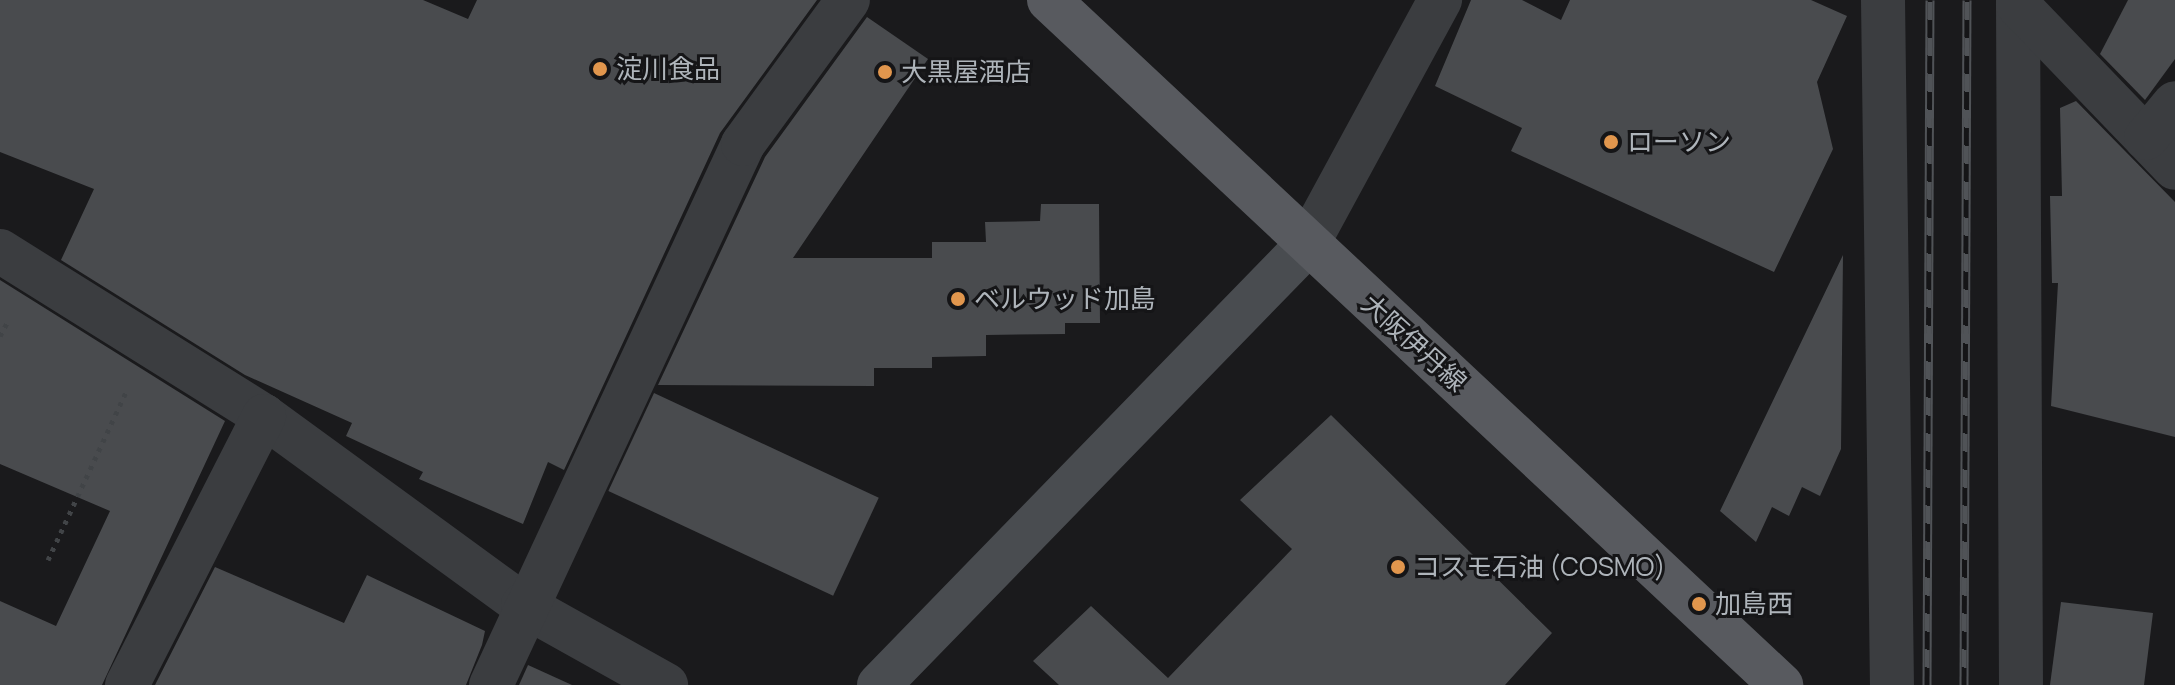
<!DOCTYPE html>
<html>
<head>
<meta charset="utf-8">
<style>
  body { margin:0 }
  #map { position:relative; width:2175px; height:685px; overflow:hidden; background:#1a1a1c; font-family:Manrope,"Noto Sans JP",sans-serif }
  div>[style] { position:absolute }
  .building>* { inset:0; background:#494b4e; transform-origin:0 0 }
  .path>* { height:5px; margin-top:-2.5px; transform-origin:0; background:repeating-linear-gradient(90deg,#414447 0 4px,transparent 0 10px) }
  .street>* { height:44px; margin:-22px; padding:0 22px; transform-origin:22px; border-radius:22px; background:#3b3d40 }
  .secondary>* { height:44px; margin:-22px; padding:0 22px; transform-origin:22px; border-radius:22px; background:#494c50 }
  .primary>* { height:44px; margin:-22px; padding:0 22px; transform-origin:22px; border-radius:22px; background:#585a5f }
  .rail>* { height:9px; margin-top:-4.5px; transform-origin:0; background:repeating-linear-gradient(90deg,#151517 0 18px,#505357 0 36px); box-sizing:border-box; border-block:2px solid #505357 }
  .dots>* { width:22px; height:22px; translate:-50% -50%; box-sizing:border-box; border:4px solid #151517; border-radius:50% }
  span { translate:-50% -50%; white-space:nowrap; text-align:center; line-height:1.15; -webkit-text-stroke:6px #151517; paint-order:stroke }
  .poi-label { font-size:26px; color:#aeb4ba }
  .left { translate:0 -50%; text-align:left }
  .street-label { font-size:26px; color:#aeb4ba }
</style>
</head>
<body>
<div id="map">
  <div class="building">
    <div style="clip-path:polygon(0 0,423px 0,468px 19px,477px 0,817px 0,720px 133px,564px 470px,548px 462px,523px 524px,419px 479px,423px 472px,346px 436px,352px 423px,245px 375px,61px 260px,94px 189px,0 152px)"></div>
    <div style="clip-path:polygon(1471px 0,1522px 0,1561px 20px,1570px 0,1811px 0,1847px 16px,1817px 82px,1833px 149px,1774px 272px,1511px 151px,1522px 128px,1435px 86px)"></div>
    <div style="clip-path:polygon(2128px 0,2175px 0,2175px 59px,2145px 100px,2100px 54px)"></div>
    <div style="clip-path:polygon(867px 17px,928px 59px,793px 258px,932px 258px,932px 242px,986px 242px,985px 222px,1040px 221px,1041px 204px,1099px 204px,1100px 323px,1065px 323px,1065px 334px,986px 335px,986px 356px,932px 357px,932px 368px,874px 368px,874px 386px,658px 385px,765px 157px)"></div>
    <div style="clip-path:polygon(2076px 101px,2175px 202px,2175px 437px,2051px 406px,2058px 283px,2052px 283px,2050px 196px,2062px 196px,2060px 108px)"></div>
    <div style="clip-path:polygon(1843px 255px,1841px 449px,1820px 496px,1802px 487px,1789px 516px,1772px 507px,1756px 542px,1720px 511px)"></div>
    <div style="clip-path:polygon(0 280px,225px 421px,102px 685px,0 685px,0 601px,56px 626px,110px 511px,0 464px)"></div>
    <div style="left:654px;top:393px;width:248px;height:108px;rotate:25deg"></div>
    <div style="clip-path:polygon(1331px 415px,1552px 633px,1505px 685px,1059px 685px,1033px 661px,1091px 606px,1168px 678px,1292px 549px,1240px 500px)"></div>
    <div style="clip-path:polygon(215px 567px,344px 623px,367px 575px,485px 631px,482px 645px,466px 685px,155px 685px)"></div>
    <div style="clip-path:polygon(2061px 602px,2153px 613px,2144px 685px,2050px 685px)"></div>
    <div style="clip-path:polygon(528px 665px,572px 685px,519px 685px)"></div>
  </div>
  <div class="path">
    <div style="left:0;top:336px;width:19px;rotate:-62deg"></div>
    <div style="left:48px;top:560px;width:185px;rotate:-65.1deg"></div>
  </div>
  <div class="street">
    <div style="left:1883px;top:0;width:685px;rotate:89.25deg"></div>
    <div style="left:2018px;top:0;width:685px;rotate:89.75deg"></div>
    <div style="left:2018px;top:5px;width:226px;rotate:46.1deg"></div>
    <div style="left:2146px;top:138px;width:45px;rotate:-50.4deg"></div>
    <div style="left:1307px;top:245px;width:279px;rotate:-61.5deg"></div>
    <div style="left:0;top:251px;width:311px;rotate:32deg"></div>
    <div style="left:264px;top:416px;width:321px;rotate:36.1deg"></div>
    <div style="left:523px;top:605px;width:164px;rotate:29.2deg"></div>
    <div style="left:127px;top:685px;width:302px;rotate:-63deg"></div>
    <div style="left:491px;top:685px;width:597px;rotate:-65.02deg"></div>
    <div style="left:743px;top:144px;width:178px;rotate:-53.9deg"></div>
  </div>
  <div class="secondary">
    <div style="left:879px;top:685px;width:614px;rotate:-45.79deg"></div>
  </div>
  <div class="primary">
    <div style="left:1049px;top:0;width:1003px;rotate:43.1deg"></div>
  </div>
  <div class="rail">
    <div style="left:1927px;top:685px;width:685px;rotate:-89.75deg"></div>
    <div style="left:1964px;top:685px;width:685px;rotate:-89.75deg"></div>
  </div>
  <div class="dots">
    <div style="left:600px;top:69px;background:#e1964d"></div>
    <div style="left:885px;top:72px;background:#e1964d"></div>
    <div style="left:1611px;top:142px;background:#e1964d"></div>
    <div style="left:958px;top:299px;background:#e1964d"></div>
    <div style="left:1398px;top:567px;background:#e1964d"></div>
    <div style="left:1699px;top:604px;background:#e1964d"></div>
  </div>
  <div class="poi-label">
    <span class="left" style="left:616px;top:69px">淀川食品</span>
    <span class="left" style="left:901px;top:72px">大黒屋酒店</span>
    <span class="left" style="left:1627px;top:142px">ローソン</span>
    <span class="left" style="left:974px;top:299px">ベルウッド加島</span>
    <span class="left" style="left:1414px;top:567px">コスモ石油 (COSMO)</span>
    <span class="left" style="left:1715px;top:604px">加島西</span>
  </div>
  <div class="street-label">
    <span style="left:1414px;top:343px;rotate:42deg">大阪伊丹線</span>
  </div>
</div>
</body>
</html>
